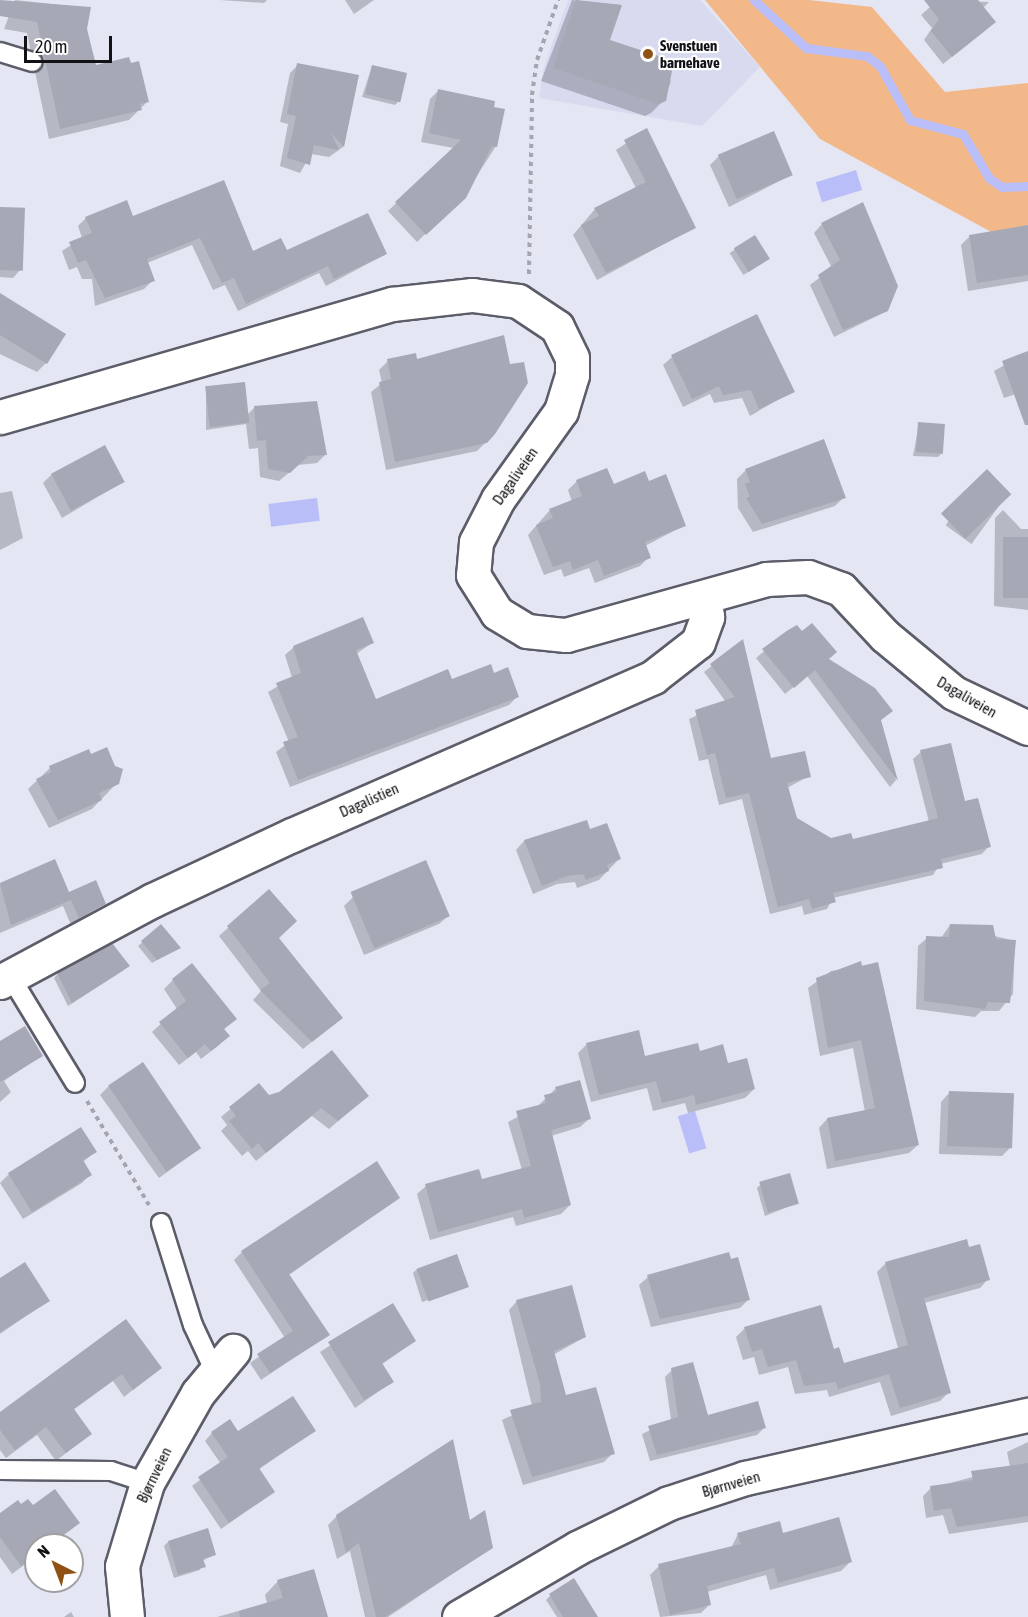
<!DOCTYPE html>
<html>
<head>
<meta charset="utf-8">
<style>
  body { margin:0 }
  #map { position:relative; width:1028px; height:1617px; overflow:hidden; background:#e4e6f4; font-family:"Asap Condensed",sans-serif }
  div>[style] { position:absolute }
  .built>* { inset:0; background:#d8daef }
  .green>* { inset:0; background:#f3b889 }
  .water>* { inset:0; background:#b9bef9; transform-origin:0 0 }
  .shadow>* { inset:0; background:#0003; transform-origin:0 0 }
  .stream>* { height:9px; margin:-4.5px; padding:0 4.5px; transform-origin:4.5px; border-radius:4.5px; background:#b9bef9 }
  .building>* { inset:0; background:#a6a8b5; transform-origin:0 0 }
  .path>* { height:4px; margin-top:-2px; transform-origin:0; background:repeating-linear-gradient(90deg,#a4a5b0 0 4.5px,transparent 0 9px) }
  .roads { filter:drop-shadow(2px 0 #5c5d69) drop-shadow(-2px 0 #5c5d69) drop-shadow(0 2px #5c5d69) drop-shadow(0 -2px #5c5d69) }
  .lane>* { height:18px; margin:-9px; padding:0 9px; transform-origin:9px; border-radius:9px; background:#fff }
  .street>* { height:33px; margin:-16.5px; padding:0 16.5px; transform-origin:16.5px; border-radius:16.5px; background:#fff }
  .dots>* { width:16px; height:16px; translate:-50% -50%; box-sizing:border-box; border:3px solid #fff; border-radius:50% }
  span { translate:-50% -50%; white-space:nowrap; text-align:center; line-height:1.15; -webkit-text-stroke:4.5px #fff; paint-order:stroke }
  .poi-label { font-size:15px; color:#111116; font-weight:700 }
  .left { translate:0 -50%; text-align:left }
  .street-label { font-size:15px; color:#111116 }
  .north { position:absolute; left:24px; top:1533px; width:60px; height:60px; box-sizing:border-box; background:#fff; border:2px solid #a0a0a2; border-radius:50%; rotate:318deg; font-size:16px; font-weight:700; line-height:24px; text-align:center; color:#111116 }
  .north::after { content:''; display:block; margin:auto; width:21px; height:27px; background:#8f5214; clip-path:polygon(50% 0,100% 100%,50% 72%,0 100%) }
  .scale { position:absolute; left:24px; top:36px; width:88px; height:27px; box-sizing:border-box; border:3px solid #111116; border-top:0; padding-left:8px; font-size:18px; line-height:21px; white-space:nowrap; color:#111116; -webkit-text-stroke:4px #fff; paint-order:stroke }
</style>
</head>
<body>
<div id="map">
  <div class="built">
    <div style="clip-path:polygon(568px 0,700px 0,760px 67px,702px 126px,539px 98px,544px 67px)"></div>
  </div>
  <div class="green">
    <div style="clip-path:polygon(705px 0,809px 0,872px 7px,945px 92px,1028px 83px,1028px 252px,820px 139px)"></div>
  </div>
  <div class="water">
    <div style="left:856px;top:170px;width:21px;height:42px;rotate:73deg"></div>
    <div style="left:317px;top:498px;width:23px;height:49px;rotate:83deg"></div>
    <div style="left:695px;top:1111px;width:39px;height:18px;rotate:73deg"></div>
  </div>
  <div class="shadow">
    <div style="clip-path:polygon(15px 0,89px 8px,86px 29px,94px 66px,147px 102px,129px 120px,49px 139px,27px 33px,4px 29px)"></div>
    <div style="clip-path:polygon(220px 0,267px 0,264px 3px)"></div>
    <div style="clip-path:polygon(345px 0,374px 0,354px 14px)"></div>
    <div style="clip-path:polygon(572px 0,620px 5px,608px 40px,671px 81px,664px 100px,651px 113px,645px 116px,541px 81px)"></div>
    <div style="clip-path:polygon(938px 0,989px 2px,983px 8px,986px 30px,943px 64px,924px 40px,932px 28px,921px 15px)"></div>
    <div style="clip-path:polygon(298px 65px,357px 77px,343px 147px,329px 157px,311px 154px,300px 173px,280px 166px,288px 124px,280px 122px,290px 73px)"></div>
    <div style="clip-path:polygon(372px 66px,399px 101px,395px 105px,362px 97px)"></div>
    <div style="clip-path:polygon(438px 91px,496px 146px,464px 196px,417px 242px,388px 211px,454px 148px,421px 142px,430px 99px)"></div>
    <div style="clip-path:polygon(646px 130px,694px 228px,597px 280px,573px 235px,595px 209px,636px 188px,616px 150px)"></div>
    <div style="clip-path:polygon(719px 156px,791px 175px,729px 207px,710px 165px)"></div>
    <div style="clip-path:polygon(223px 182px,252px 253px,386px 254px,326px 286px,319px 273px,238px 311px,225px 285px,213px 290px,192px 245px,147px 263px,153px 280px,144px 289px,95px 306px,92px 279px,82px 279px,77px 267px,69px 270px,62px 251px,82px 238px,78px 226px,86px 218px,132px 218px)"></div>
    <div style="clip-path:polygon(0 208px,21px 269px,13px 278px,0 277px)"></div>
    <div style="clip-path:polygon(822px 224px,887px 311px,834px 337px,810px 285px,832px 268px,814px 233px)"></div>
    <div style="clip-path:polygon(1028px 226px,1028px 281px,968px 291px,961px 245px,970px 236px)"></div>
    <div style="left:755px;top:237px;width:26px;height:30px;rotate:58deg"></div>
    <div style="clip-path:polygon(0 303px,46px 363px,37px 372px,0 354px)"></div>
    <div style="clip-path:polygon(1028px 352px,1028px 390px,1004px 398px,994px 371px)"></div>
    <div style="clip-path:polygon(672px 357px,793px 391px,750px 416px,742px 398px,714px 403px,710px 394px,683px 407px,663px 365px)"></div>
    <div style="clip-path:polygon(388px 361px,415px 361px,486px 442px,477px 451px,386px 470px,371px 392px,382px 383px,379px 370px)"></div>
    <div style="clip-path:polygon(206px 388px,247px 415px,254px 408px,326px 454px,317px 463px,298px 465px,279px 481px,260px 477px,258px 448px,249px 449px,246px 424px,206px 430px)"></div>
    <div style="clip-path:polygon(919px 424px,942px 453px,938px 457px,913px 456px)"></div>
    <div style="clip-path:polygon(606px 470px,613px 486px,685px 525px,645px 546px,649px 557px,640px 566px,595px 583px,589px 568px,564px 577px,561px 569px,544px 575px,528px 535px,550px 510px,572px 502px,568px 490px,577px 481px)"></div>
    <div style="clip-path:polygon(746px 470px,844px 497px,835px 506px,753px 532px,738px 508px,737px 479px)"></div>
    <div style="clip-path:polygon(52px 474px,123px 482px,62px 518px,43px 483px)"></div>
    <div style="left:982px;top:475px;width:32px;height:62px;rotate:36deg"></div>
    <div style="clip-path:polygon(12px 491px,23px 538px,0 550px,0 493px)"></div>
    <div style="clip-path:polygon(1003px 510px,1021px 529px,1028px 529px,1028px 610px,994px 606px,995px 518px)"></div>
    <div style="clip-path:polygon(788px 631px,891px 710px,880px 721px,896px 780px,890px 787px,807px 676px,785px 694px,756px 658px)"></div>
    <div style="clip-path:polygon(742px 642px,770px 760px,809px 776px,787px 788px,795px 819px,831px 840px,852px 841px,929px 822px,913px 759px,921px 752px,964px 803px,989px 846px,982px 854px,940px 864px,933px 875px,833px 898px,827px 909px,804px 915px,802px 906px,770px 914px,742px 799px,719px 805px,708px 759px,699px 761px,689px 719px,726px 702px,704px 672px)"></div>
    <div style="clip-path:polygon(372px 643px,356px 654px,375px 701px,493px 675px,517px 697px,509px 705px,290px 787px,276px 752px,289px 742px,268px 692px,292px 678px,285px 655px,294px 647px)"></div>
    <div style="clip-path:polygon(91px 756px,117px 783px,92px 809px,49px 828px,28px 789px,50px 768px)"></div>
    <div style="clip-path:polygon(590px 831px,619px 859px,599px 880px,577px 888px,575px 882px,557px 884px,533px 894px,516px 850px,524px 841px)"></div>
    <div style="clip-path:polygon(54px 861px,68px 894px,104px 903px,71px 925px,63px 906px,0 933px,0 884px)"></div>
    <div style="clip-path:polygon(269px 891px,278px 938px,341px 1018px,303px 1049px,253px 1000px,261px 991px,219px 936px)"></div>
    <div style="clip-path:polygon(353px 897px,448px 916px,439px 924px,364px 955px,344px 906px)"></div>
    <div style="clip-path:polygon(950px 925px,1015px 941px,1013px 994px,999px 1011px,981px 1011px,975px 1017px,916px 1009px,918px 946px,927px 938px,941px 938px)"></div>
    <div style="clip-path:polygon(161px 927px,179px 948px,152px 963px,138px 946px)"></div>
    <div style="clip-path:polygon(877px 963px,918px 1145px,909px 1153px,827px 1169px,819px 1128px,827px 1119px,865px 1112px,853px 1048px,820px 1056px,808px 988px,831px 971px)"></div>
    <div style="clip-path:polygon(124px 970px,68px 1006px,54px 978px,58px 974px)"></div>
    <div style="clip-path:polygon(173px 980px,235px 1019px,223px 1030px,228px 1036px,219px 1045px,201px 1059px,196px 1052px,179px 1065px,152px 1032px,177px 1009px,164px 989px)"></div>
    <div style="clip-path:polygon(0 1043px,41px 1056px,4px 1081px,11px 1092px,0 1102px)"></div>
    <div style="clip-path:polygon(587px 1044px,644px 1058px,699px 1052px,727px 1065px,754px 1089px,745px 1098px,688px 1113px,685px 1103px,653px 1111px,647px 1088px,591px 1102px,578px 1053px)"></div>
    <div style="clip-path:polygon(259px 1085px,269px 1096px,367px 1096px,329px 1129px,312px 1116px,256px 1161px,248px 1151px,242px 1156px,221px 1131px,227px 1125px,221px 1117px)"></div>
    <div style="clip-path:polygon(109px 1086px,200px 1148px,159px 1178px,100px 1095px)"></div>
    <div style="clip-path:polygon(556px 1088px,589px 1119px,580px 1127px,551px 1136px,570px 1205px,561px 1214px,516px 1226px,513px 1217px,430px 1240px,417px 1194px,426px 1186px,481px 1181px,522px 1170px,508px 1122px,537px 1107px)"></div>
    <div style="clip-path:polygon(949px 1093px,1011px 1147px,1002px 1156px,939px 1154px,941px 1102px)"></div>
    <div style="clip-path:polygon(95px 1152px,83px 1162px,90px 1174px,82px 1183px,23px 1219px,0 1183px,9px 1174px)"></div>
    <div style="clip-path:polygon(761px 1184px,798px 1203px,765px 1216px,757px 1188px)"></div>
    <div style="clip-path:polygon(398px 1198px,289px 1275px,328px 1335px,261px 1380px,250px 1363px,285px 1338px,234px 1260px,242px 1252px)"></div>
    <div style="clip-path:polygon(968px 1249px,988px 1279px,980px 1288px,924px 1303px,949px 1392px,940px 1401px,891px 1416px,880px 1382px,829px 1397px,827px 1390px,795px 1394px,788px 1367px,759px 1375px,754px 1357px,743px 1360px,736px 1337px,745px 1328px,833px 1351px,843px 1365px,898px 1348px,877px 1272px,886px 1263px)"></div>
    <div style="clip-path:polygon(417px 1269px,467px 1287px,422px 1302px,413px 1273px)"></div>
    <div style="clip-path:polygon(648px 1277px,749px 1299px,740px 1308px,651px 1327px,639px 1285px)"></div>
    <div style="clip-path:polygon(0 1280px,48px 1301px,0 1334px)"></div>
    <div style="clip-path:polygon(517px 1301px,585px 1337px,553px 1355px,565px 1397px,613px 1453px,604px 1462px,523px 1485px,502px 1420px,532px 1406px,509px 1310px)"></div>
    <div style="clip-path:polygon(392px 1305px,415px 1341px,381px 1365px,392px 1382px,355px 1408px,320px 1352px)"></div>
    <div style="clip-path:polygon(126px 1321px,160px 1368px,124px 1397px,113px 1381px,73px 1410px,90px 1434px,56px 1461px,37px 1435px,6px 1458px,0 1450px,0 1414px)"></div>
    <div style="clip-path:polygon(672px 1370px,707px 1417px,764px 1428px,757px 1435px,650px 1461px,642px 1434px,671px 1420px,665px 1377px)"></div>
    <div style="clip-path:polygon(314px 1431px,258px 1470px,273px 1492px,221px 1529px,192px 1486px,221px 1464px,205px 1441px,212px 1433px)"></div>
    <div style="clip-path:polygon(1028px 1442px,1028px 1522px,949px 1534px,943px 1515px,926px 1518px,923px 1496px,931px 1488px,1010px 1467px,1007px 1452px)"></div>
    <div style="clip-path:polygon(21px 1506px,78px 1523px,51px 1545px,36px 1545px,36px 1556px,12px 1574px,0 1557px,0 1515px)"></div>
    <div style="clip-path:polygon(337px 1516px,469px 1522px,491px 1548px,388px 1617px,365px 1617px,350px 1551px,337px 1559px,328px 1525px)"></div>
    <div style="clip-path:polygon(738px 1534px,782px 1535px,850px 1562px,841px 1571px,770px 1590px,766px 1575px,707px 1592px,710px 1604px,701px 1613px,660px 1617px,650px 1575px,659px 1566px,731px 1548px)"></div>
    <div style="clip-path:polygon(168px 1542px,214px 1555px,202px 1561px,200px 1570px,174px 1578px,164px 1546px)"></div>
    <div style="clip-path:polygon(278px 1581px,326px 1617px,217px 1617px,267px 1603px,265px 1595px)"></div>
    <div style="clip-path:polygon(550px 1596px,592px 1617px,557px 1617px,546px 1600px)"></div>
    <div style="clip-path:polygon(71px 1612px,74px 1617px,64px 1617px)"></div>
  </div>
  <div class="stream">
    <div style="left:754px;top:0;width:71px;rotate:42.7deg"></div>
    <div style="left:806px;top:48px;width:62px;rotate:7.5deg"></div>
    <div style="left:867px;top:56px;width:16px;rotate:38deg"></div>
    <div style="left:880px;top:66px;width:62px;rotate:60.9deg"></div>
    <div style="left:910px;top:120px;width:55px;rotate:14.8deg"></div>
    <div style="left:963px;top:134px;width:51px;rotate:59.4deg"></div>
    <div style="left:989px;top:178px;width:16px;rotate:35deg"></div>
    <div style="left:1002px;top:187px;width:26px;rotate:-2deg"></div>
  </div>
  <div class="building">
    <div style="clip-path:polygon(0 0,91px 7px,87px 29px,96px 65px,129px 57px,131px 63px,139px 61px,149px 102px,140px 104px,142px 110px,60px 129px,37px 22px,0 16px)"></div>
    <div style="clip-path:polygon(576px 0,622px 5px,610px 40px,674px 61px,666px 101px,659px 104px,553px 68px)"></div>
    <div style="clip-path:polygon(924px 0,978px 0,996px 22px,952px 57px,931px 31px,939px 19px)"></div>
    <div style="clip-path:polygon(297px 63px,359px 75px,344px 147px,331px 133px,339px 150px,314px 145px,310px 165px,287px 158px,296px 116px,287px 114px)"></div>
    <div style="left:372px;top:65px;width:36px;height:30px;rotate:13deg"></div>
    <div style="clip-path:polygon(438px 89px,495px 101px,494px 107px,505px 109px,497px 147px,492px 146px,466px 198px,426px 235px,395px 202px,461px 140px,429px 133px)"></div>
    <div style="clip-path:polygon(647px 128px,696px 228px,606px 273px,581px 225px,599px 216px,594px 208px,646px 182px,624px 140px)"></div>
    <div style="left:774px;top:131px;width:48px;height:61px;rotate:67deg"></div>
    <div style="clip-path:polygon(224px 180px,253px 251px,281px 238px,287px 250px,368px 213px,387px 254px,334px 279px,328px 266px,246px 304px,234px 278px,222px 283px,200px 238px,147px 259px,155px 281px,105px 298px,86px 260px,78px 263px,69px 242px,92px 233px,85px 217px,127px 200px,133px 216px)"></div>
    <div style="clip-path:polygon(863px 202px,898px 286px,888px 311px,843px 330px,818px 275px,840px 260px,821px 223px)"></div>
    <div style="left:0;top:207px;width:25px;height:63px;rotate:2deg"></div>
    <div style="clip-path:polygon(1028px 225px,1028px 275px,977px 283px,969px 235px)"></div>
    <div style="left:755px;top:235px;width:28px;height:25px;rotate:58deg"></div>
    <div style="clip-path:polygon(0 293px,66px 334px,47px 364px,0 335px)"></div>
    <div style="clip-path:polygon(757px 314px,795px 392px,759px 409px,751px 390px,723px 395px,719px 386px,692px 399px,671px 355px)"></div>
    <div style="clip-path:polygon(504px 335px,510px 364px,524px 362px,528px 383px,495px 434px,487px 443px,395px 462px,379px 382px,391px 379px,387px 359px,416px 353px,417px 359px)"></div>
    <div style="clip-path:polygon(1028px 351px,1028px 425px,1025px 425px,1002px 361px)"></div>
    <div style="left:245px;top:382px;width:41px;height:40px;rotate:84deg"></div>
    <div style="clip-path:polygon(317px 401px,327px 455px,308px 456px,290px 473px,268px 469px,266px 440px,257px 441px,254px 406px)"></div>
    <div style="left:918px;top:422px;width:27px;height:30px;rotate:4deg"></div>
    <div style="clip-path:polygon(824px 439px,846px 498px,762px 524px,746px 498px,750px 497px,745px 484px,750px 482px,745px 469px)"></div>
    <div style="left:105px;top:445px;width:42px;height:61px;rotate:62deg"></div>
    <div style="clip-path:polygon(607px 468px,614px 484px,645px 471px,649px 481px,666px 474px,686px 526px,645px 542px,651px 558px,604px 576px,598px 560px,573px 570px,570px 561px,553px 567px,536px 525px,553px 518px,549px 509px,582px 496px,576px 480px)"></div>
    <div style="left:987px;top:469px;width:35px;height:64px;rotate:46deg"></div>
    <div style="left:1003px;top:537px;width:25px;height:61px"></div>
    <div style="clip-path:polygon(363px 617px,374px 643px,356px 650px,376px 699px,448px 669px,452px 679px,491px 664px,494px 673px,508px 667px,519px 697px,298px 780px,283px 742px,298px 737px,276px 683px,301px 673px,293px 646px)"></div>
    <div style="clip-path:polygon(812px 623px,837px 652px,829px 659px,875px 688px,893px 711px,881px 720px,898px 781px,815px 670px,794px 688px,762px 649px,788px 630px,797px 625px,802px 631px)"></div>
    <div style="clip-path:polygon(743px 639px,771px 758px,805px 751px,811px 777px,787px 783px,797px 818px,831px 838px,851px 833px,853px 839px,938px 818px,920px 750px,951px 743px,965px 801px,978px 798px,991px 847px,941px 859px,943px 868px,833px 893px,836px 902px,812px 909px,809px 899px,778px 907px,749px 793px,726px 798px,715px 753px,707px 755px,695px 710px,735px 697px,710px 664px)"></div>
    <div style="clip-path:polygon(107px 747px,115px 766px,123px 769px,119px 784px,99px 793px,102px 800px,58px 820px,36px 779px,51px 772px,49px 766px,89px 749px,91px 754px)"></div>
    <div style="clip-path:polygon(587px 820px,590px 829px,607px 823px,621px 859px,607px 865px,609px 871px,586px 880px,583px 874px,567px 876px,542px 886px,524px 840px)"></div>
    <div style="clip-path:polygon(55px 859px,69px 892px,96px 880px,106px 904px,79px 918px,71px 900px,11px 925px,0 883px)"></div>
    <div style="left:426px;top:860px;width:61px;height:82px;rotate:67deg"></div>
    <div style="clip-path:polygon(269px 889px,297px 921px,279px 938px,343px 1018px,312px 1042px,260px 990px,270px 983px,227px 926px)"></div>
    <div style="clip-path:polygon(161px 924px,181px 948px,157px 960px,141px 941px)"></div>
    <div style="clip-path:polygon(950px 924px,993px 925px,996px 939px,1016px 940px,1010px 1003px,988px 1002px,985px 1009px,924px 1001px,926px 936px,949px 937px)"></div>
    <div style="clip-path:polygon(112px 943px,130px 966px,72px 1003px,57px 973px)"></div>
    <div style="clip-path:polygon(861px 961px,862px 966px,878px 962px,919px 1145px,835px 1161px,827px 1118px,875px 1108px,861px 1040px,828px 1048px,816px 978px)"></div>
    <div style="clip-path:polygon(192px 963px,237px 1019px,224px 1029px,230px 1036px,211px 1051px,205px 1044px,188px 1058px,159px 1022px,186px 1001px,172px 979px)"></div>
    <div style="clip-path:polygon(25px 1026px,43px 1056px,0 1082px,0 1041px)"></div>
    <div style="clip-path:polygon(639px 1030px,645px 1056px,698px 1043px,700px 1051px,723px 1044px,728px 1063px,747px 1058px,755px 1089px,696px 1105px,694px 1095px,662px 1103px,656px 1081px,599px 1095px,586px 1043px)"></div>
    <div style="clip-path:polygon(332px 1050px,369px 1096px,338px 1121px,321px 1108px,266px 1153px,258px 1143px,252px 1149px,229px 1121px,236px 1116px,229px 1107px,259px 1083px,269px 1095px,279px 1092px)"></div>
    <div style="left:143px;top:1062px;width:104px;height:42px;rotate:56deg"></div>
    <div style="clip-path:polygon(580px 1080px,591px 1119px,551px 1130px,571px 1205px,524px 1218px,522px 1209px,438px 1232px,425px 1184px,479px 1169px,482px 1179px,531px 1166px,516px 1111px,546px 1103px,544px 1095px,557px 1092px,555px 1087px)"></div>
    <div style="left:949px;top:1091px;width:65px;height:55px;rotate:2deg"></div>
    <div style="clip-path:polygon(81px 1127px,97px 1152px,83px 1160px,92px 1175px,32px 1212px,8px 1173px)"></div>
    <div style="clip-path:polygon(377px 1161px,400px 1198px,289px 1274px,330px 1335px,270px 1373px,257px 1354px,293px 1331px,241px 1251px)"></div>
    <div style="left:790px;top:1173px;width:32px;height:32px;rotate:74deg"></div>
    <div style="clip-path:polygon(967px 1239px,969px 1247px,980px 1244px,990px 1280px,924px 1298px,951px 1393px,900px 1408px,889px 1374px,838px 1389px,836px 1382px,804px 1386px,796px 1360px,768px 1367px,762px 1349px,752px 1352px,744px 1327px,821px 1305px,834px 1349px,839px 1347px,844px 1363px,908px 1345px,885px 1262px)"></div>
    <div style="clip-path:polygon(729px 1252px,731px 1259px,738px 1257px,750px 1300px,660px 1319px,647px 1275px)"></div>
    <div style="left:457px;top:1254px;width:35px;height:43px;rotate:70deg"></div>
    <div style="clip-path:polygon(25px 1262px,50px 1301px,0 1332px,0 1278px)"></div>
    <div style="clip-path:polygon(572px 1285px,586px 1337px,554px 1351px,566px 1395px,596px 1387px,615px 1454px,532px 1477px,510px 1410px,541px 1402px,540px 1384px,516px 1300px)"></div>
    <div style="clip-path:polygon(393px 1303px,416px 1341px,382px 1363px,394px 1382px,364px 1400px,328px 1342px)"></div>
    <div style="clip-path:polygon(126px 1319px,162px 1368px,133px 1390px,122px 1374px,74px 1409px,92px 1434px,66px 1453px,46px 1427px,15px 1450px,0 1430px,0 1412px)"></div>
    <div style="clip-path:polygon(693px 1362px,708px 1415px,758px 1401px,766px 1428px,657px 1455px,648px 1426px,678px 1417px,671px 1368px)"></div>
    <div style="clip-path:polygon(293px 1396px,316px 1431px,259px 1468px,275px 1492px,229px 1523px,198px 1477px,228px 1457px,211px 1432px,230px 1419px,238px 1431px)"></div>
    <div style="clip-path:polygon(453px 1439px,470px 1520px,485px 1510px,493px 1548px,385px 1617px,376px 1617px,359px 1543px,346px 1552px,336px 1515px)"></div>
    <div style="clip-path:polygon(1028px 1463px,1028px 1516px,957px 1527px,951px 1508px,934px 1511px,930px 1486px,973px 1480px,971px 1471px)"></div>
    <div style="clip-path:polygon(55px 1489px,80px 1523px,50px 1545px,36px 1545px,36px 1555px,21px 1566px,0 1537px,0 1513px,18px 1500px,21px 1504px,28px 1499px,33px 1505px)"></div>
    <div style="clip-path:polygon(839px 1517px,852px 1562px,778px 1583px,774px 1568px,707px 1586px,711px 1605px,670px 1615px,658px 1564px,741px 1544px,737px 1533px,780px 1521px,783px 1533px)"></div>
    <div style="clip-path:polygon(208px 1528px,216px 1555px,203px 1559px,206px 1567px,178px 1575px,168px 1541px)"></div>
    <div style="clip-path:polygon(314px 1569px,328px 1617px,240px 1617px,239px 1611px,283px 1598px,277px 1580px)"></div>
    <div style="clip-path:polygon(574px 1578px,598px 1617px,563px 1617px,549px 1594px)"></div>
  </div>
  <div class="path">
    <div style="left:529px;top:274px;width:179px;rotate:-89deg"></div>
    <div style="left:532px;top:95px;width:35px;rotate:-82deg"></div>
    <div style="left:537px;top:60px;width:64px;rotate:-70.7deg"></div>
    <div style="left:87px;top:1101px;width:121px;rotate:59.2deg"></div>
  </div>
  <div class="roads">
    <div class="lane">
      <div style="left:0;top:52px;width:34px;rotate:17deg"></div>
      <div style="left:10px;top:976px;width:125px;rotate:58.7deg"></div>
      <div style="left:161px;top:1223px;width:107px;rotate:72.6deg"></div>
      <div style="left:193px;top:1325px;width:50px;rotate:65deg"></div>
      <div style="left:0;top:1470px;width:111px;rotate:0.5deg"></div>
      <div style="left:111px;top:1471px;width:38px;rotate:18deg"></div>
    </div>
    <div class="street">
      <div style="left:0;top:417px;width:408px;rotate:-16.1deg"></div>
      <div style="left:392px;top:304px;width:81px;rotate:-6.4deg"></div>
      <div style="left:472px;top:295px;width:46px;rotate:7.4deg"></div>
      <div style="left:518px;top:301px;width:47px;rotate:33.7deg"></div>
      <div style="left:557px;top:327px;width:34px;rotate:64deg"></div>
      <div style="left:572px;top:358px;width:17px;rotate:90deg"></div>
      <div style="left:572px;top:375px;width:38px;rotate:107deg"></div>
      <div style="left:561px;top:411px;width:108px;rotate:125.6deg"></div>
      <div style="left:498px;top:499px;width:48px;rotate:117.1deg"></div>
      <div style="left:476px;top:542px;width:33px;rotate:95deg"></div>
      <div style="left:473px;top:575px;width:45px;rotate:57.7deg"></div>
      <div style="left:497px;top:613px;width:35px;rotate:31deg"></div>
      <div style="left:527px;top:631px;width:39px;rotate:6deg"></div>
      <div style="left:566px;top:635px;width:208px;rotate:-15.6deg"></div>
      <div style="left:766px;top:579px;width:42px;rotate:-2.7deg"></div>
      <div style="left:808px;top:577px;width:35px;rotate:20deg"></div>
      <div style="left:841px;top:589px;width:64px;rotate:46.9deg"></div>
      <div style="left:885px;top:636px;width:89px;rotate:39.6deg"></div>
      <div style="left:954px;top:693px;width:82px;rotate:25.3deg"></div>
      <div style="left:0;top:982px;width:174px;rotate:-28.2deg"></div>
      <div style="left:153px;top:900px;width:153px;rotate:-25.1deg"></div>
      <div style="left:292px;top:835px;width:394px;rotate:-23.6deg"></div>
      <div style="left:653px;top:677px;width:57px;rotate:-37.9deg"></div>
      <div style="left:698px;top:642px;width:27px;rotate:-70deg"></div>
      <div style="left:707px;top:617px;width:17px;rotate:-97deg"></div>
      <div style="left:127px;top:1617px;width:51px;rotate:-95.6deg"></div>
      <div style="left:122px;top:1566px;width:87px;rotate:-73.2deg"></div>
      <div style="left:147px;top:1483px;width:103px;rotate:-60.5deg"></div>
      <div style="left:198px;top:1393px;width:55px;rotate:-50.2deg"></div>
      <div style="left:459px;top:1617px;width:137px;rotate:-30.3deg"></div>
      <div style="left:577px;top:1548px;width:102px;rotate:-26.1deg"></div>
      <div style="left:669px;top:1503px;width:80px;rotate:-18.2deg"></div>
      <div style="left:745px;top:1478px;width:290px;rotate:-12.6deg"></div>
    </div>
  </div>
  <div class="dots">
    <div style="left:648px;top:54px;background:#8f5214"></div>
  </div>
  <div class="poi-label">
    <span class="left" style="left:660px;top:54px">Svenstuen<br>barnehave</span>
  </div>
  <div class="street-label">
    <span style="left:515px;top:476px;rotate:-55deg">Dagaliveien</span>
    <span style="left:967px;top:697px;rotate:30deg">Dagaliveien</span>
    <span style="left:369px;top:800px;rotate:-24deg">Dagalistien</span>
    <span style="left:154px;top:1475px;rotate:-64deg">Bjørnveien</span>
    <span style="left:731px;top:1484px;rotate:-16deg">Bjørnveien</span>
  </div>
  <div class="north">N</div>
  <div class="scale">20 m</div>
</div>
</body>
</html>
